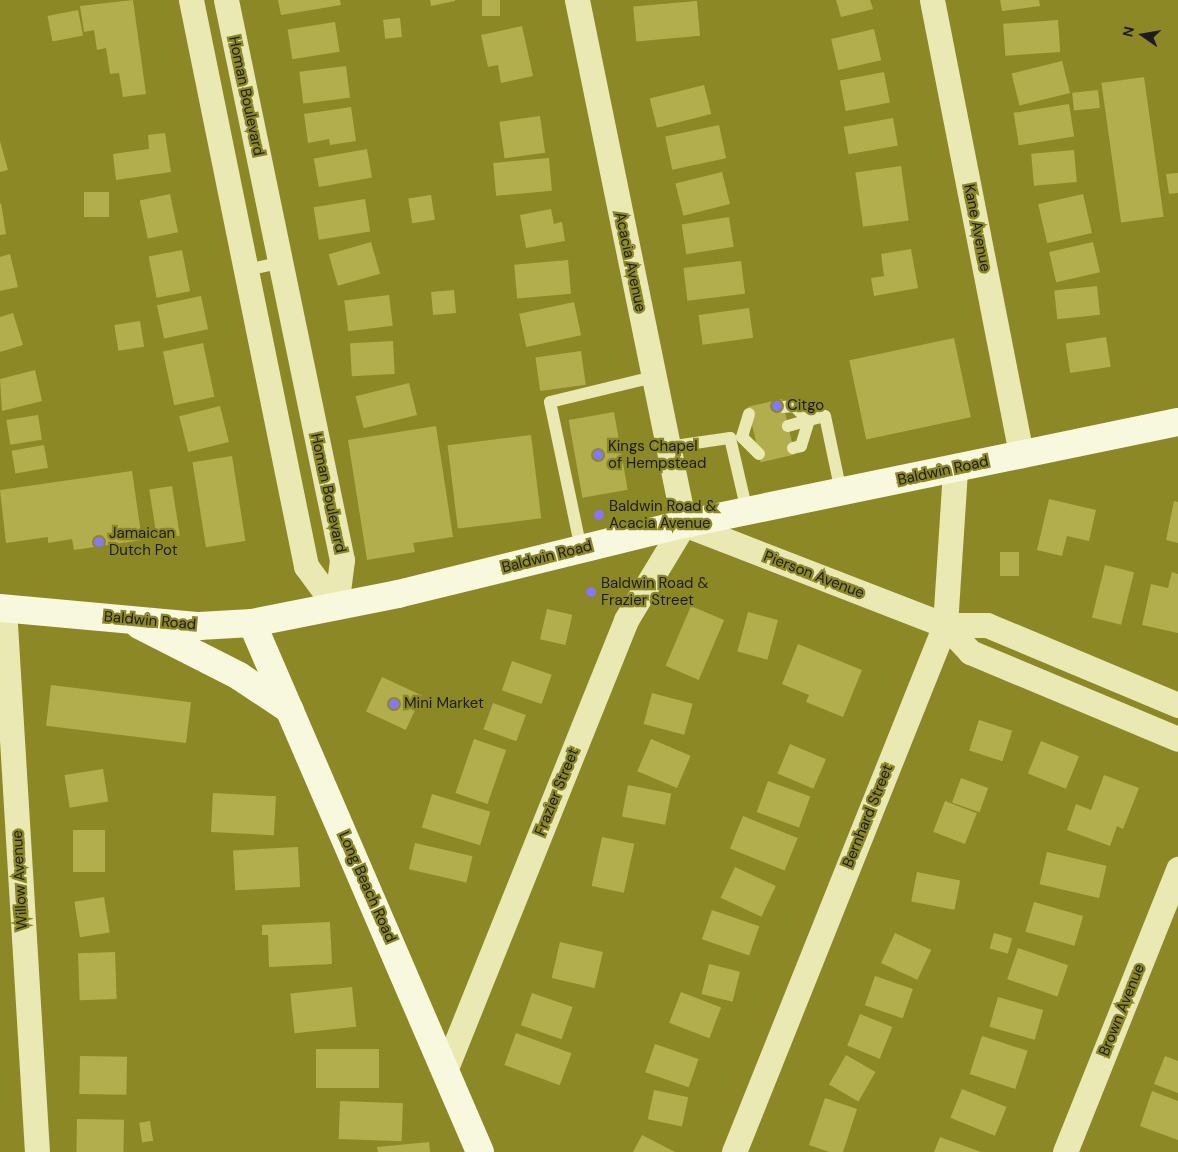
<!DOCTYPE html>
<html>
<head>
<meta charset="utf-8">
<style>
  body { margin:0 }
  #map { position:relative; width:1178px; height:1152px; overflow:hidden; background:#8c8825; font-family:"DM Sans",sans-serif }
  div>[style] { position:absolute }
  .building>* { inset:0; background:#b2ae4d; transform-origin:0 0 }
  .service>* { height:12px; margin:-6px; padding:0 6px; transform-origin:6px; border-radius:6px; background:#eae8b3 }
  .minor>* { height:25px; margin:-12.5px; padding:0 12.5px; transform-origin:12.5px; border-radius:12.5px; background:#eae8b3 }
  .secondary>* { height:28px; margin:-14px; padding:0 14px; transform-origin:14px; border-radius:14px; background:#f8f8de }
  .dots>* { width:14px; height:14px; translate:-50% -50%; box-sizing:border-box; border:2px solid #8c8825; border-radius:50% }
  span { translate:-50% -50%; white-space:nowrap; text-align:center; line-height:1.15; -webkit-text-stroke:4.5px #8c8825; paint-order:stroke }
  .street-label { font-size:15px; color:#1d1d1d }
  .poi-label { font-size:15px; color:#1d1d1d }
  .left { translate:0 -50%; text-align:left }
  .north { position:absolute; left:1118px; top:10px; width:50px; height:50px; -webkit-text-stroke:4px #8c8825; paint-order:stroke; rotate:283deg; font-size:14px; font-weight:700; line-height:20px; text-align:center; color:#1d1d1d }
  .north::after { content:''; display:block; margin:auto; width:18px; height:22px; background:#1d1d1d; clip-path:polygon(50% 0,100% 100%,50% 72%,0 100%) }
</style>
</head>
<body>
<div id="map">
  <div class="building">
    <div style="clip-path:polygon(133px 0,146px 94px,123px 97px,119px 73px,110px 74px,106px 48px,97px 50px,94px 30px,84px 32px,80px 6px)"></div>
    <div style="clip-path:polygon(278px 0,340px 0,341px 5px,281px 15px)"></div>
    <div style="clip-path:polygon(430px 0,455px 0,455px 1px,431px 6px)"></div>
    <div style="left:482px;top:0;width:18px;height:16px"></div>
    <div style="clip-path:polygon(836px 0,870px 0,873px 9px,841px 17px)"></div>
    <div style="clip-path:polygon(1000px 0,1039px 0,1040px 6px,1002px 11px)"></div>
    <div style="left:697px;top:1px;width:35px;height:64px;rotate:85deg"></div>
    <div style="left:78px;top:10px;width:26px;height:31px;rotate:79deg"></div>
    <div style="left:400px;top:18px;width:19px;height:17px;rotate:84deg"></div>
    <div style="left:1058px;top:20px;width:32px;height:55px;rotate:86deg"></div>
    <div style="left:335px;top:22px;width:30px;height:48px;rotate:81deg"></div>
    <div style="clip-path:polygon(522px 26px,533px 76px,501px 83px,498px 65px,488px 67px,481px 35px)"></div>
    <div style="left:874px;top:29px;width:32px;height:44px;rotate:77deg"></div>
    <div style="left:1062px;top:61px;width:33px;height:52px;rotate:76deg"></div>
    <div style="left:346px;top:66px;width:32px;height:47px;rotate:83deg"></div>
    <div style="left:884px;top:72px;width:31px;height:45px;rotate:79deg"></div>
    <div style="left:1144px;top:77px;width:141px;height:43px;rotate:82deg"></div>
    <div style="left:704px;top:85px;width:30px;height:56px;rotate:76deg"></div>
    <div style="left:1098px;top:90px;width:18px;height:26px;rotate:84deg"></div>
    <div style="left:1069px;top:104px;width:33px;height:56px;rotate:81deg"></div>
    <div style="clip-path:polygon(351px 107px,356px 141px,330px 145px,329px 139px,308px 143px,304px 114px)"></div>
    <div style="left:540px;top:116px;width:37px;height:41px;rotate:82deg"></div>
    <div style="left:893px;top:118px;width:28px;height:50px;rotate:80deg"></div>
    <div style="left:719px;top:125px;width:34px;height:55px;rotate:78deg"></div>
    <div style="clip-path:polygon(165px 133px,171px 172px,116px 180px,113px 154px,149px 149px,148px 135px)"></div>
    <div style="clip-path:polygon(0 141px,8px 170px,0 172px)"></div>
    <div style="left:367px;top:149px;width:29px;height:54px;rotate:80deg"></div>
    <div style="left:1074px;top:150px;width:32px;height:43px;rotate:85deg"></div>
    <div style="left:549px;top:158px;width:33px;height:56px;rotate:85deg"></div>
    <div style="left:901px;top:166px;width:55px;height:46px;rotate:82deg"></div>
    <div style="left:722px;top:172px;width:33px;height:48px;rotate:76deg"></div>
    <div style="clip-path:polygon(1178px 173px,1178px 193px,1169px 194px,1166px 174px)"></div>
    <div style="left:109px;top:192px;width:25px;height:25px;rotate:90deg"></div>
    <div style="left:170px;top:194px;width:39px;height:31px;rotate:78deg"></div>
    <div style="left:1083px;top:194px;width:40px;height:46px;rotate:77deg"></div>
    <div style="left:431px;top:195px;width:25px;height:23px;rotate:81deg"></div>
    <div style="left:365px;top:199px;width:33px;height:52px;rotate:81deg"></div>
    <div style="clip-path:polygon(1px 203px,6px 234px,0 235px,0 204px)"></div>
    <div style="clip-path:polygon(551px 209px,554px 224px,562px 222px,565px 241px,526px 248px,520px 215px)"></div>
    <div style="left:729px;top:217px;width:30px;height:48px;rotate:81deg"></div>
    <div style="left:371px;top:242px;width:33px;height:44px;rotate:74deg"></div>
    <div style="left:1093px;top:242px;width:31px;height:45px;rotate:77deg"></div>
    <div style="clip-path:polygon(911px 249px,918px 288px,874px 296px,871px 278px,884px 276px,881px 254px)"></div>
    <div style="left:182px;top:250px;width:42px;height:34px;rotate:79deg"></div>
    <div style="clip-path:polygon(10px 254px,18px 287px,0 291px,0 257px)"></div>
    <div style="left:568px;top:260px;width:34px;height:54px;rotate:85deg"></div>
    <div style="left:741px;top:261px;width:33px;height:58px;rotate:83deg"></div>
    <div style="left:1097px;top:286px;width:29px;height:43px;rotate:84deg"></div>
    <div style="left:454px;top:290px;width:23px;height:23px;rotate:85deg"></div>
    <div style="left:389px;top:295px;width:31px;height:45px;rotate:83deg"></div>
    <div style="left:201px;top:296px;width:34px;height:45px;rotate:78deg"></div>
    <div style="left:574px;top:302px;width:34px;height:56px;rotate:78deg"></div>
    <div style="left:749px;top:308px;width:30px;height:51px;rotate:82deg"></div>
    <div style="clip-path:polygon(13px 313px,23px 345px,0 352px,0 317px)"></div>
    <div style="left:140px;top:321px;width:26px;height:26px;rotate:81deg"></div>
    <div style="left:1106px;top:337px;width:30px;height:41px;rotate:81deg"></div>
    <div style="left:954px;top:338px;width:81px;height:107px;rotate:78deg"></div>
    <div style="left:393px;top:341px;width:33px;height:43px;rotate:87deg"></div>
    <div style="left:203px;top:343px;width:55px;height:41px;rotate:78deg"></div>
    <div style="left:581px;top:351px;width:34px;height:46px;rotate:82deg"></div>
    <div style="clip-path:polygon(35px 370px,42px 401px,2px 411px,0 379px)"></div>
    <div style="left:409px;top:383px;width:33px;height:55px;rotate:76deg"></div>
    <div style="left:782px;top:399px;width:57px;height:35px;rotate:77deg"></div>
    <div style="left:220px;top:406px;width:37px;height:42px;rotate:76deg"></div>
    <div style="left:614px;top:412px;width:79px;height:46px;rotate:80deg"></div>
    <div style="left:38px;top:415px;width:25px;height:32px;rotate:81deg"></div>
    <div style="clip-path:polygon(436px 426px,453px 537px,413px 543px,415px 552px,367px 560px,348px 440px)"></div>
    <div style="left:531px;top:435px;width:84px;height:84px;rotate:83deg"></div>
    <div style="left:44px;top:445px;width:23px;height:33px;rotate:80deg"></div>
    <div style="left:232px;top:456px;width:86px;height:40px;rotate:81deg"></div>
    <div style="clip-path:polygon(132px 471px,142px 540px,74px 550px,72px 539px,48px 543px,48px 537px,6px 543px,0 490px)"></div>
    <div style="left:172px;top:486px;width:50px;height:23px;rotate:81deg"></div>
    <div style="clip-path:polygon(1049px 499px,1096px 510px,1089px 541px,1067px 536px,1062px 556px,1037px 550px)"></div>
    <div style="clip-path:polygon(1174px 501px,1178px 502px,1178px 543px,1166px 540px)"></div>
    <div style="left:1000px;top:552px;width:19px;height:24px"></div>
    <div style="left:1105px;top:565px;width:30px;height:54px;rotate:14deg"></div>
    <div style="clip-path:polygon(1172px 572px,1178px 574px,1178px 633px,1142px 625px,1151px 584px,1168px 588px)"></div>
    <div style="left:691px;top:606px;width:36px;height:65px;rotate:23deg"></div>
    <div style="left:547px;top:609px;width:26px;height:31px;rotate:13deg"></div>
    <div style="left:748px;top:612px;width:31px;height:41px;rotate:15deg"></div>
    <div style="clip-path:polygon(798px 644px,862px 670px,843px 717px,806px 702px,809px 695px,782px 684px)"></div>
    <div style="left:512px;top:661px;width:42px;height:31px;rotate:19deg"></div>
    <div style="left:382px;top:677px;width:44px;height:38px;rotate:25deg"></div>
    <div style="left:51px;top:685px;width:141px;height:41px;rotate:7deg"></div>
    <div style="left:652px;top:693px;width:42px;height:32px;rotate:15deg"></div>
    <div style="left:493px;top:703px;width:35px;height:28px;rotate:20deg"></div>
    <div style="left:979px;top:720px;width:35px;height:32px;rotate:18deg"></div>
    <div style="left:474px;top:739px;width:34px;height:57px;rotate:19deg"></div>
    <div style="left:651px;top:739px;width:43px;height:35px;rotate:23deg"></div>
    <div style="left:1041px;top:741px;width:41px;height:35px;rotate:22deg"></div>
    <div style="left:790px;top:744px;width:39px;height:32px;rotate:23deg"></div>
    <div style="left:103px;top:769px;width:33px;height:39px;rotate:81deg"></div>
    <div style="clip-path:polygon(1104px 775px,1139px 788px,1123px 829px,1117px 826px,1110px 846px,1067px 830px,1076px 804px,1091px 810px)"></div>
    <div style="left:961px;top:778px;width:29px;height:26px;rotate:20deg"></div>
    <div style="left:768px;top:781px;width:45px;height:33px;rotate:20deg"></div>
    <div style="left:628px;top:785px;width:44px;height:32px;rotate:11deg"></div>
    <div style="left:213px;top:793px;width:63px;height:39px;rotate:3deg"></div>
    <div style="left:432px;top:794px;width:61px;height:35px;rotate:17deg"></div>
    <div style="left:945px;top:801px;width:34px;height:33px;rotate:21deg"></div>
    <div style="left:743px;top:816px;width:59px;height:35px;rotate:22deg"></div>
    <div style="left:105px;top:830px;width:42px;height:32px;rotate:90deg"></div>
    <div style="left:602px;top:837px;width:33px;height:50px;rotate:12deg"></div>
    <div style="left:415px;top:843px;width:59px;height:27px;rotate:13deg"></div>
    <div style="left:298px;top:847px;width:40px;height:65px;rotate:87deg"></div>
    <div style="left:1047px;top:852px;width:61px;height:33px;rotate:13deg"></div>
    <div style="left:735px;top:867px;width:45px;height:34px;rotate:25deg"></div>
    <div style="left:917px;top:872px;width:44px;height:30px;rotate:11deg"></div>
    <div style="left:104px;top:897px;width:36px;height:30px;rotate:81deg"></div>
    <div style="left:1034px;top:902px;width:51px;height:31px;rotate:16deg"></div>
    <div style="left:712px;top:910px;width:50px;height:31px;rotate:19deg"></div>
    <div style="clip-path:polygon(330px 922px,332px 964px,269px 967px,268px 935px,262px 935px,262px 925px)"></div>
    <div style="left:895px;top:933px;width:40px;height:33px;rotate:25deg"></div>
    <div style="left:994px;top:933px;width:19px;height:16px;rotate:16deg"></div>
    <div style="left:560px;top:942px;width:44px;height:37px;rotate:13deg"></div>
    <div style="left:1018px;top:948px;width:53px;height:33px;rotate:19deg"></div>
    <div style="left:115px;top:952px;width:47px;height:37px;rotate:88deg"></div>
    <div style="left:709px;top:964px;width:32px;height:31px;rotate:14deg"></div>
    <div style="left:875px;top:976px;width:40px;height:31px;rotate:19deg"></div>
    <div style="left:352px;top:987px;width:40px;height:62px;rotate:84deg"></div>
    <div style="left:681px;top:992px;width:43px;height:33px;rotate:21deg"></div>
    <div style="left:532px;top:993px;width:43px;height:34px;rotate:19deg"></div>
    <div style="left:998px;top:997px;width:47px;height:31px;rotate:16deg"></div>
    <div style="left:860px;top:1014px;width:35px;height:34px;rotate:22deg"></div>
    <div style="left:516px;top:1033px;width:59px;height:34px;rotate:20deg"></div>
    <div style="left:982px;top:1036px;width:48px;height:40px;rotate:18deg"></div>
    <div style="left:655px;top:1044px;width:46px;height:30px;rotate:19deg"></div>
    <div style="left:316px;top:1049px;width:63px;height:39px"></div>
    <div style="left:846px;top:1055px;width:34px;height:34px;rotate:30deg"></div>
    <div style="left:80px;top:1056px;width:47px;height:38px;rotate:1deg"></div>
    <div style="clip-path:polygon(1165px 1056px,1178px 1061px,1178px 1093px,1154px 1084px)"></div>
    <div style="left:962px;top:1089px;width:48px;height:31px;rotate:22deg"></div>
    <div style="left:654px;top:1090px;width:35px;height:30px;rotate:12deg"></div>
    <div style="clip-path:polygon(1152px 1091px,1178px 1101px,1178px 1140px,1140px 1126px)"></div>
    <div style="clip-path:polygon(825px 1098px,857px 1109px,843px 1152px,829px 1152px,809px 1145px)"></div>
    <div style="left:340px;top:1101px;width:63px;height:38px;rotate:2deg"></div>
    <div style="left:77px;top:1119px;width:47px;height:33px;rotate:1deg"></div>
    <div style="left:150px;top:1121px;width:20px;height:11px;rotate:81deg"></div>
    <div style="clip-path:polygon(642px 1135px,675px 1152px,633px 1152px)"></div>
    <div style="clip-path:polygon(940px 1137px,981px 1152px,934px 1152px)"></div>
    <div style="clip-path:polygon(429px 1142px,430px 1152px,378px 1152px,377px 1147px)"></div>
  </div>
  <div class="service">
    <div style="left:246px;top:270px;width:35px;rotate:-12deg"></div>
    <div style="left:783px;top:407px;width:11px;rotate:-5deg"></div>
    <div style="left:794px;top:406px;width:21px;rotate:43deg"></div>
    <div style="left:809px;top:420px;width:22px;rotate:164deg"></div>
    <div style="left:749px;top:414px;width:24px;rotate:107deg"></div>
    <div style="left:742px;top:437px;width:24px;rotate:45deg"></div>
    <div style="left:668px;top:447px;width:63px;rotate:-8.3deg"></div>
    <div style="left:730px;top:438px;width:75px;rotate:76.9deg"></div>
    <div style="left:793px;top:448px;width:8px;rotate:-14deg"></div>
    <div style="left:801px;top:446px;width:27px;rotate:-73deg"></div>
    <div style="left:809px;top:420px;width:16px;rotate:-14deg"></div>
    <div style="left:825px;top:416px;width:78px;rotate:78.1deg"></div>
    <div style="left:581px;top:549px;width:150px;rotate:-101.9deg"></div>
    <div style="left:550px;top:402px;width:106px;rotate:-13.6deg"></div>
  </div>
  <div class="minor">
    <div style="left:191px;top:0;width:578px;rotate:78.51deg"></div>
    <div style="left:306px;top:566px;width:51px;rotate:53.8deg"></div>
    <div style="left:226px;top:0;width:572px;rotate:78.3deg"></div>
    <div style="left:342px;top:560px;width:47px;rotate:97.3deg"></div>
    <div style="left:577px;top:0;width:535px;rotate:78.46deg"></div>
    <div style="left:932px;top:0;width:464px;rotate:78.9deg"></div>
    <div style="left:684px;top:524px;width:280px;rotate:21.2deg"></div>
    <div style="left:945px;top:625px;width:42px"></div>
    <div style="left:987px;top:625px;width:207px;rotate:22.7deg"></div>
    <div style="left:4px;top:608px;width:545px;rotate:86.53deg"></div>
    <div style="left:945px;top:625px;width:37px;rotate:47deg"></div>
    <div style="left:970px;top:652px;width:225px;rotate:22.7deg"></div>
    <div style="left:446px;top:1068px;width:483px;rotate:-68.1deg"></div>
    <div style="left:626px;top:620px;width:112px;rotate:-58.9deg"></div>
    <div style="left:734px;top:1152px;width:568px;rotate:-68.18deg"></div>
    <div style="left:945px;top:625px;width:156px;rotate:-86.3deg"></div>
    <div style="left:1065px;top:1152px;width:305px;rotate:-68.2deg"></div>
  </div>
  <div class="secondary">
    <div style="left:0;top:608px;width:200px;rotate:5.2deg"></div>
    <div style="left:199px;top:626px;width:53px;rotate:-3.2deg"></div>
    <div style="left:252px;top:623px;width:149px;rotate:-11.2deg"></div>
    <div style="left:398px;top:594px;width:294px;rotate:-13.8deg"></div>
    <div style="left:684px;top:524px;width:504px;rotate:-11.67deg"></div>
    <div style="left:252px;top:623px;width:576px;rotate:66.68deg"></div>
    <div style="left:139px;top:625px;width:112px;rotate:27deg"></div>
    <div style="left:239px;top:676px;width:61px;rotate:33.7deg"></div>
  </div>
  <div class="dots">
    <div style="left:777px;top:406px;background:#8677f4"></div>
    <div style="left:598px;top:455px;background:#8677f4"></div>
    <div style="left:599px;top:515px;background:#8677f4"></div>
    <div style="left:99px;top:542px;background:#8677f4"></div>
    <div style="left:591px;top:592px;background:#8677f4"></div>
    <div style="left:394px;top:704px;background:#8677f4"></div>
  </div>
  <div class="street-label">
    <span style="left:246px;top:96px;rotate:78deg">Homan Boulevard</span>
    <span style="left:977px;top:228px;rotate:79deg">Kane Avenue</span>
    <span style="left:630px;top:262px;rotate:78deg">Acacia Avenue</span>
    <span style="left:943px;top:471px;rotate:-12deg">Baldwin Road</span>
    <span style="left:328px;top:493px;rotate:78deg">Homan Boulevard</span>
    <span style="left:547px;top:557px;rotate:-14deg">Baldwin Road</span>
    <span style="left:814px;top:575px;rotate:21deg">Pierson Avenue</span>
    <span style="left:150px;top:621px;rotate:5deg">Baldwin Road</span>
    <span style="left:557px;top:792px;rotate:-68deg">Frazier Street</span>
    <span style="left:868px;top:816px;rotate:-68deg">Bernhard Street</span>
    <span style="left:20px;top:880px;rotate:-93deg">Willow Avenue</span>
    <span style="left:367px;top:887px;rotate:66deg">Long Beach Road</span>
    <span style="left:1122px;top:1010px;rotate:-68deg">Brown Avenue</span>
  </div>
  <div class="poi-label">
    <span class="left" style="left:787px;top:406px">Citgo</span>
    <span class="left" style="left:608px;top:455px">Kings Chapel<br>of Hempstead</span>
    <span class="left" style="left:609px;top:515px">Baldwin Road &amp;<br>Acacia Avenue</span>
    <span class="left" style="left:109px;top:542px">Jamaican<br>Dutch Pot</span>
    <span class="left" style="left:601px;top:592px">Baldwin Road &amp;<br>Frazier Street</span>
    <span class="left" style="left:404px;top:704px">Mini Market</span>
  </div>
  <div class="north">N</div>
</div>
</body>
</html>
